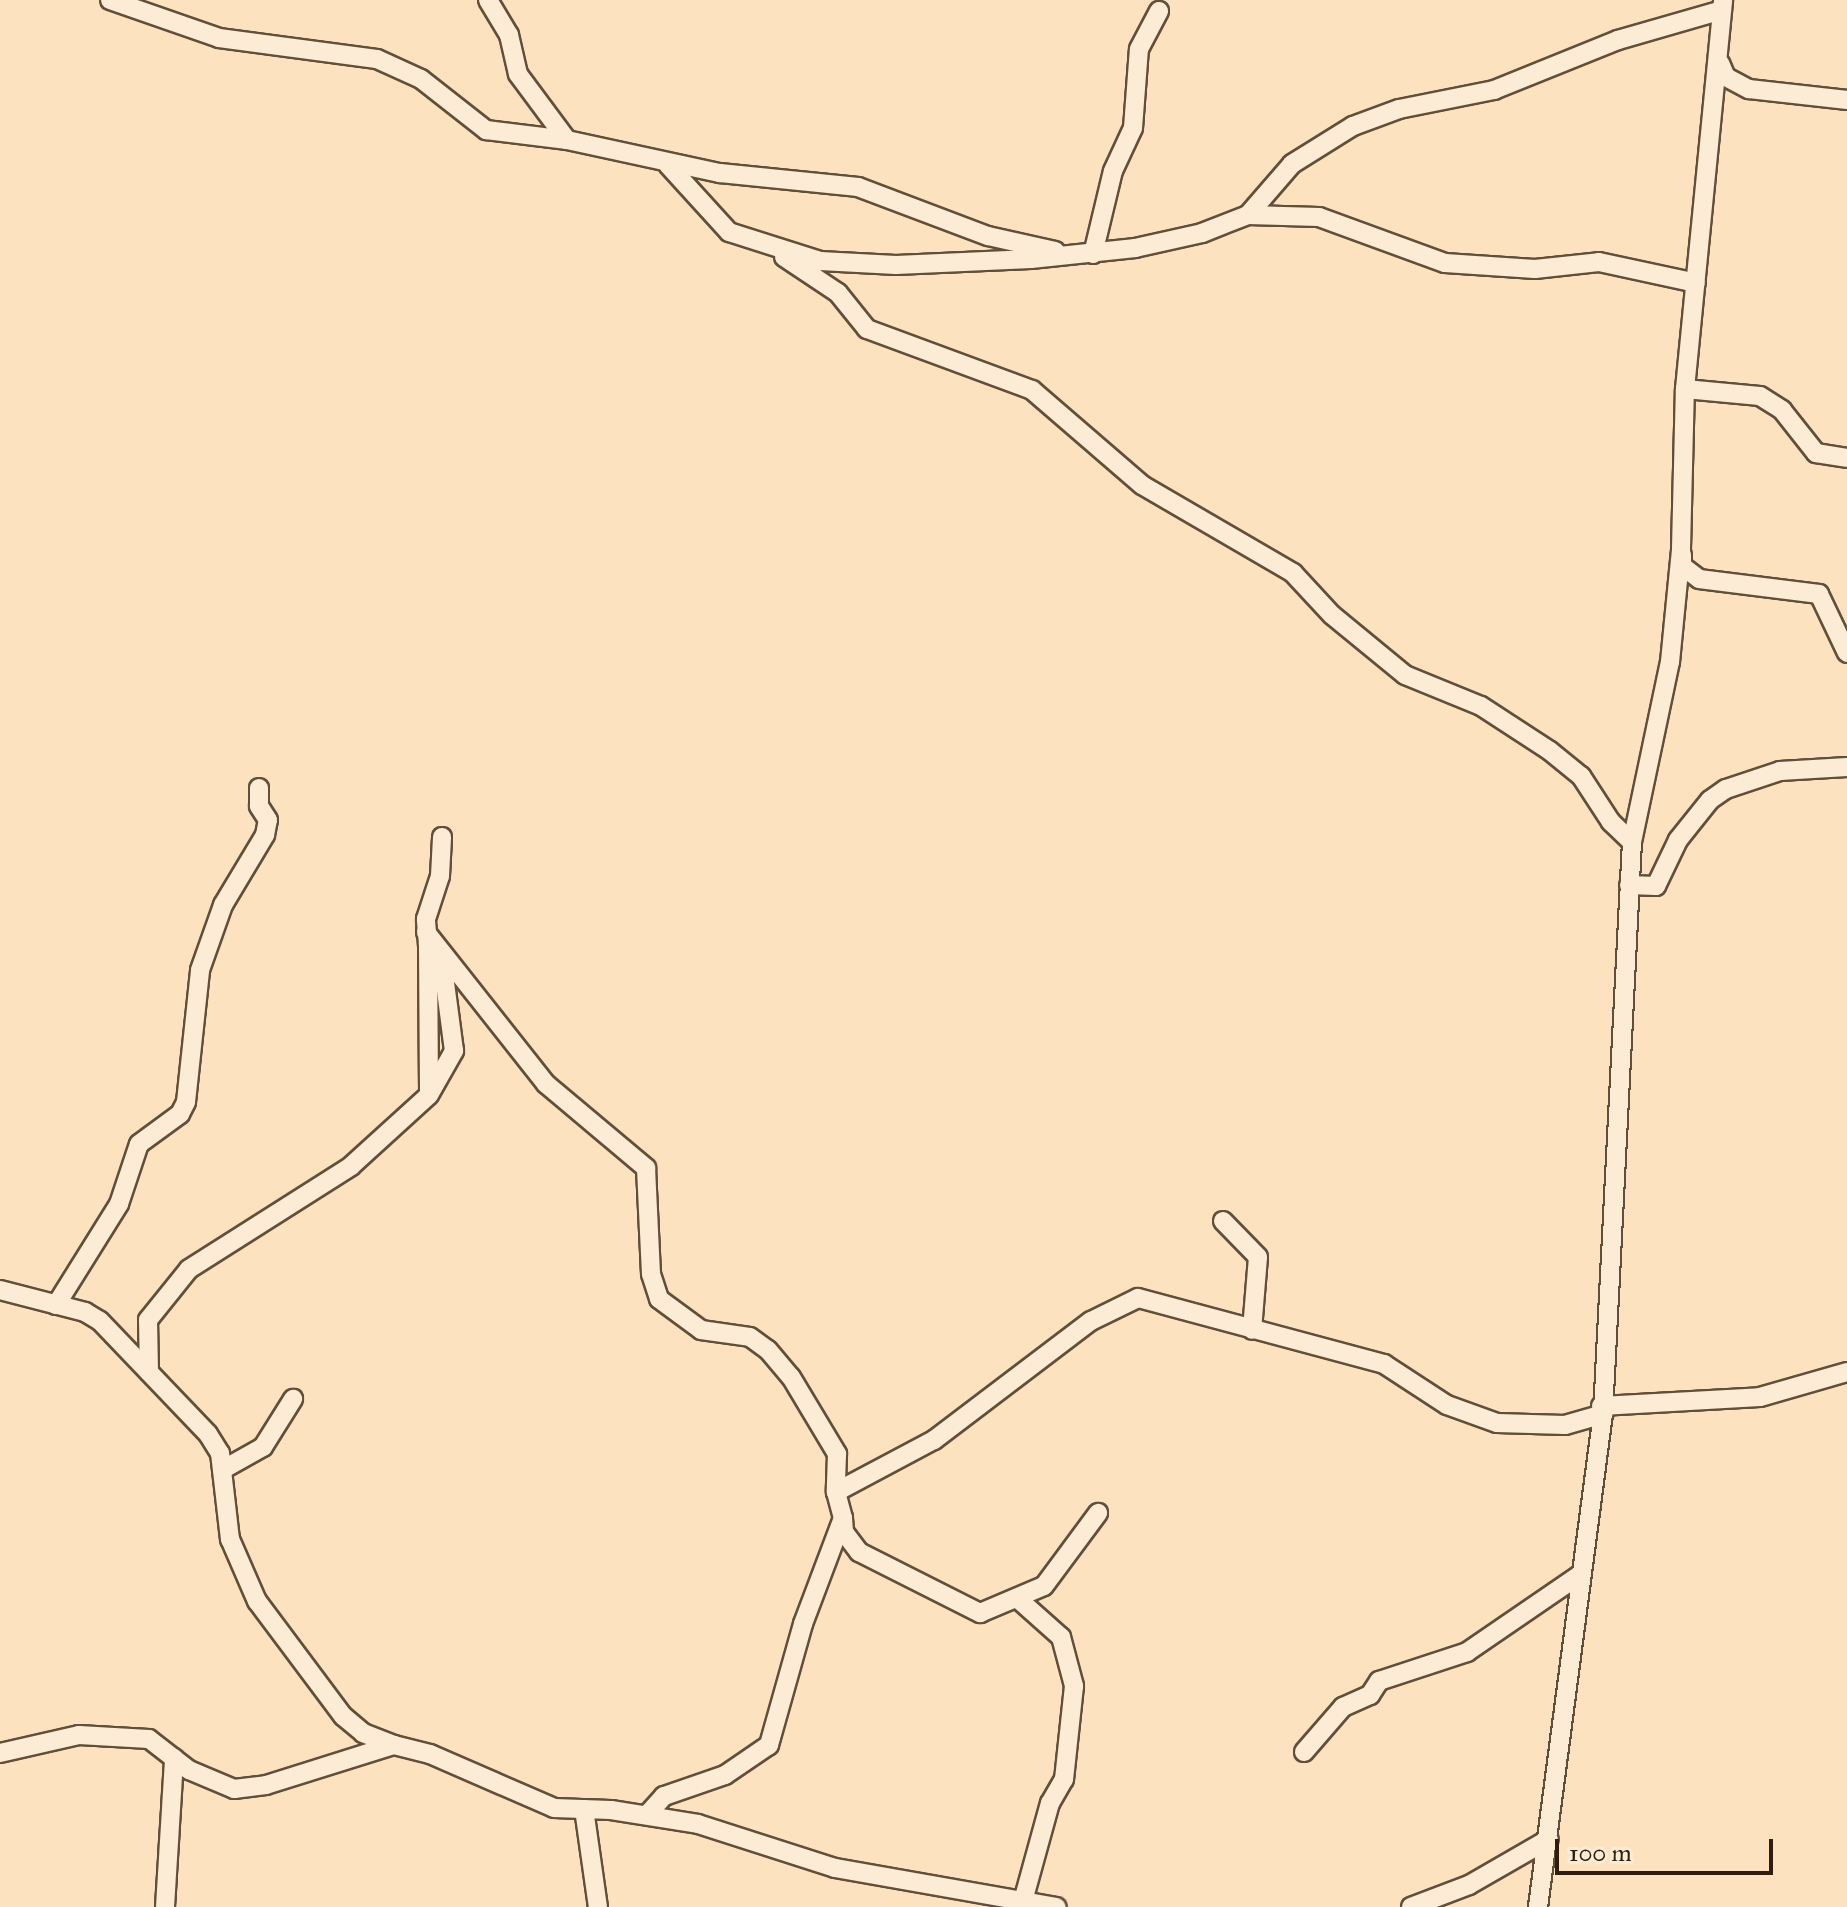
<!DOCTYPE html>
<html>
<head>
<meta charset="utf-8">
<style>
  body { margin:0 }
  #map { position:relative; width:1847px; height:1907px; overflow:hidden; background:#fce2bf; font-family:"IM FELL Great Primer",serif }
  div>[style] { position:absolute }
  .roads { filter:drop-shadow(2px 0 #624f3a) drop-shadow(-2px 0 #624f3a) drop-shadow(0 2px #624f3a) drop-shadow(0 -2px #624f3a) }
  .minor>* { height:18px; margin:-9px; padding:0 9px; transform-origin:9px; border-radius:9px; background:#fdecd5 }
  span { translate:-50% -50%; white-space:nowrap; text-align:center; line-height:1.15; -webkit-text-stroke:8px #fdecd5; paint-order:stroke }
  .scale { position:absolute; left:1555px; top:1839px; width:218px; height:36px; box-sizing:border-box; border:4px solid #2f1e0e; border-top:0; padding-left:10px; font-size:24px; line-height:28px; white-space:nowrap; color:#2f1e0e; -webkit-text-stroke:6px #fdecd5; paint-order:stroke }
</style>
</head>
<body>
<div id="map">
  <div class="roads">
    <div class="minor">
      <div style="left:110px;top:0;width:115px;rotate:19.2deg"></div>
      <div style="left:219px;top:38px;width:159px;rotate:7.6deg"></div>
      <div style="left:377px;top:59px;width:48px;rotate:24.4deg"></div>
      <div style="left:421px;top:79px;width:83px;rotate:38.1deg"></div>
      <div style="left:486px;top:130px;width:82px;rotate:7deg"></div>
      <div style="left:567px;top:140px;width:157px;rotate:12.2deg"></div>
      <div style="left:720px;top:173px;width:139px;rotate:5.8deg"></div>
      <div style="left:858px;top:187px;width:139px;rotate:20.7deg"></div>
      <div style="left:988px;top:236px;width:69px;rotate:12.6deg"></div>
      <div style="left:488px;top:0;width:41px;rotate:59deg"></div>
      <div style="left:509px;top:35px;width:40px;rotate:77deg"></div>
      <div style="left:518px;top:74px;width:82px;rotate:53.4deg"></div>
      <div style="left:1720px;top:63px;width:15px;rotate:67deg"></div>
      <div style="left:1726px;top:77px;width:26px;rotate:28deg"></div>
      <div style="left:1749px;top:89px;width:99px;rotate:6.4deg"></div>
      <div style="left:668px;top:165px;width:91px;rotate:47.7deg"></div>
      <div style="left:729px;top:232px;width:96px;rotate:17.7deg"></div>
      <div style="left:820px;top:261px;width:76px;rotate:3deg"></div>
      <div style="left:896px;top:265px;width:135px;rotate:-2.5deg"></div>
      <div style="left:1031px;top:259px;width:105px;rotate:-6deg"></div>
      <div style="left:1135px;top:248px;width:69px;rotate:-12.6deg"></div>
      <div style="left:1202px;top:233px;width:49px;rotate:-21.4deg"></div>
      <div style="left:1248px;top:215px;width:67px;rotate:-49.2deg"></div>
      <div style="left:1292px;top:164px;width:72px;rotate:-31.9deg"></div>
      <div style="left:1353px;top:126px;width:49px;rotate:-20.3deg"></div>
      <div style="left:1399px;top:109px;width:97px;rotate:-11.3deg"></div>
      <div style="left:1494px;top:90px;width:134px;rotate:-22deg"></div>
      <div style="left:1618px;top:40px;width:108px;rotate:-16.1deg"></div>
      <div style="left:1248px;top:215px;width:71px;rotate:1.6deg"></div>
      <div style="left:1319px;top:217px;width:134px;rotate:20.1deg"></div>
      <div style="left:1445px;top:263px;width:90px;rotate:3.8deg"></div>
      <div style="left:1535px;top:269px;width:64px;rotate:-6.2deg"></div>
      <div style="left:1599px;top:262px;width:99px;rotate:12.2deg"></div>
      <div style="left:1093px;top:254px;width:85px;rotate:-76.5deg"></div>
      <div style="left:1113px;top:171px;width:47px;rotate:-65.1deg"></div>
      <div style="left:1133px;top:128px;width:79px;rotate:-85.7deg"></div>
      <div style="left:1139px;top:49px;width:43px;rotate:-62.2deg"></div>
      <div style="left:784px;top:257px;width:65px;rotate:33.7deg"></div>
      <div style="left:838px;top:293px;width:46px;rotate:51.1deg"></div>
      <div style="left:867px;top:329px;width:176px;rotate:20.3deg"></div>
      <div style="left:1032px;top:390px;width:145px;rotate:40.8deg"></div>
      <div style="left:1142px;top:485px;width:175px;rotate:30.2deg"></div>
      <div style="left:1293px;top:573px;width:57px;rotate:47.1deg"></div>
      <div style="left:1332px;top:615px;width:94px;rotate:39.4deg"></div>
      <div style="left:1405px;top:675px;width:82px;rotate:22.2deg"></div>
      <div style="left:1481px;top:706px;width:82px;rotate:33.1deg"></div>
      <div style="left:1550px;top:751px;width:40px;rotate:39deg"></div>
      <div style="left:1581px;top:776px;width:55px;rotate:56.9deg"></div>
      <div style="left:1611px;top:822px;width:29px;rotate:44deg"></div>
      <div style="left:1685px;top:389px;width:75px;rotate:5.3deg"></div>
      <div style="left:1760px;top:396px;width:26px;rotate:32deg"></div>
      <div style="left:1782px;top:410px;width:55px;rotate:51.7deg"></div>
      <div style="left:1816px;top:453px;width:31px;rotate:9deg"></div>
      <div style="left:1682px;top:555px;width:11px;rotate:90deg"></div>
      <div style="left:1682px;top:566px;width:21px;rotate:37deg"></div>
      <div style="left:1699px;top:579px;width:121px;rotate:7.1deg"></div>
      <div style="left:1819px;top:594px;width:65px;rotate:64.6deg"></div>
      <div style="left:1629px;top:885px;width:27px;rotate:2deg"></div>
      <div style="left:1656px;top:886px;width:51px;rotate:-64.4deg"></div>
      <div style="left:1678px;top:840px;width:51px;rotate:-51.3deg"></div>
      <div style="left:1710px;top:800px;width:19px;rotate:-35deg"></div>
      <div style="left:1726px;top:789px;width:57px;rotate:-18.4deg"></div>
      <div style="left:1780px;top:771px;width:67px;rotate:-3.4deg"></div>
      <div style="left:426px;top:932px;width:194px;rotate:51.7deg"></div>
      <div style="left:546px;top:1084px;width:131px;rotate:40deg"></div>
      <div style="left:646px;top:1168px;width:106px;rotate:87.3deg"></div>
      <div style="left:651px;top:1274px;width:26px;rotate:72deg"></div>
      <div style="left:659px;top:1299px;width:52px;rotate:36.4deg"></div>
      <div style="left:701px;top:1330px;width:49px;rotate:8.1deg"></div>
      <div style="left:750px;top:1337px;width:22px;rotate:36deg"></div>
      <div style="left:768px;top:1350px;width:35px;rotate:50deg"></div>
      <div style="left:791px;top:1377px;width:90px;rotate:59.1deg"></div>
      <div style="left:837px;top:1454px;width:38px;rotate:92deg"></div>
      <div style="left:836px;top:1492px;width:27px;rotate:75deg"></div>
      <div style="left:843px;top:1518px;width:113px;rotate:110.7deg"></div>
      <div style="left:803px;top:1624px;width:126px;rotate:105.7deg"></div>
      <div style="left:769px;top:1745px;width:53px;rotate:145.7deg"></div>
      <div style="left:725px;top:1775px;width:65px;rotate:161deg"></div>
      <div style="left:664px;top:1796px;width:25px;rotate:132deg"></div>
      <div style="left:428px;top:946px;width:147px;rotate:89.6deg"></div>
      <div style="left:1223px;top:1221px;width:50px;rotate:45.8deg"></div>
      <div style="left:1258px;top:1257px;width:73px;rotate:94.7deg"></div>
      <div style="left:0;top:1290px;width:88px;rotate:14.5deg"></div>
      <div style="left:85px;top:1312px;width:17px;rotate:31deg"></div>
      <div style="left:100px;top:1321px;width:156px;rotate:46.3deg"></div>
      <div style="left:208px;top:1434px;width:22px;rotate:58deg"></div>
      <div style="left:220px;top:1453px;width:87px;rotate:83.4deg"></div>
      <div style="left:230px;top:1539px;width:68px;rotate:66.5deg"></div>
      <div style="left:257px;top:1601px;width:144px;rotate:53.2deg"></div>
      <div style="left:343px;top:1716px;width:26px;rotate:40deg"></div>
      <div style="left:363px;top:1733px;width:33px;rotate:21deg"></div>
      <div style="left:56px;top:1305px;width:119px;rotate:-58deg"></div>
      <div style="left:119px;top:1204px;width:63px;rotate:-71.6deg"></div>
      <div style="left:139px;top:1144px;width:51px;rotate:-36.2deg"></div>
      <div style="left:180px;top:1114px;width:13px;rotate:-63deg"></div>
      <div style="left:186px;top:1102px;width:133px;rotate:-83.9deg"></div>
      <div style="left:200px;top:970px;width:69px;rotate:-70.5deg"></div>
      <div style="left:223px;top:905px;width:82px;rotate:-59deg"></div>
      <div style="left:265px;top:835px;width:15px;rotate:-79deg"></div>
      <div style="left:268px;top:820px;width:17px;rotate:-123deg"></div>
      <div style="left:259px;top:806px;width:18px;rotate:-90deg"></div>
      <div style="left:149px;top:1372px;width:52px;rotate:-91.1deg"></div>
      <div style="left:148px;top:1320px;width:65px;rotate:-51.2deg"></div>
      <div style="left:189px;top:1269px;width:192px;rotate:-32.4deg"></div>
      <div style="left:351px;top:1166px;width:105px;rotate:-42.3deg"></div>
      <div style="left:429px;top:1095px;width:51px;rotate:-60.4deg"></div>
      <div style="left:454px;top:1051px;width:69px;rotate:-97.5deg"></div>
      <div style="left:445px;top:983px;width:43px;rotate:-113.6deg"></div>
      <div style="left:428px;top:944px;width:25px;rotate:-95deg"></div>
      <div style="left:426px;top:919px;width:45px;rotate:-72deg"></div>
      <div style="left:440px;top:876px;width:39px;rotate:-87deg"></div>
      <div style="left:1601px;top:1406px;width:159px;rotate:-3.2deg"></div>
      <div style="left:1760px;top:1397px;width:91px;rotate:-16deg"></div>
      <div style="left:222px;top:1470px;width:47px;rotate:-29.3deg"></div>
      <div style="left:263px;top:1447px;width:57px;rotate:-58deg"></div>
      <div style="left:836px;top:1492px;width:111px;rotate:-28deg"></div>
      <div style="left:934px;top:1440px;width:197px;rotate:-37.2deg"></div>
      <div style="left:1091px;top:1321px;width:52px;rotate:-26.1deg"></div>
      <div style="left:1138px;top:1298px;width:255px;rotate:15deg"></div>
      <div style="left:1384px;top:1364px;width:75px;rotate:33.1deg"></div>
      <div style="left:1447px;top:1405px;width:53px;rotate:19.8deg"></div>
      <div style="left:1497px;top:1423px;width:68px;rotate:1.7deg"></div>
      <div style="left:1565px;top:1425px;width:40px;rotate:-16deg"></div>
      <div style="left:843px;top:1518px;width:14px;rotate:86deg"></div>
      <div style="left:844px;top:1532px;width:25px;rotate:53deg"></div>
      <div style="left:859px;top:1552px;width:136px;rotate:26.8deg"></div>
      <div style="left:980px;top:1613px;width:69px;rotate:-22.9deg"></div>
      <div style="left:1044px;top:1586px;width:91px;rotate:-53.5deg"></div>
      <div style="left:1017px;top:1598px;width:59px;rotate:41.6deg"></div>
      <div style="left:1061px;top:1637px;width:51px;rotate:75.1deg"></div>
      <div style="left:1074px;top:1686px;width:94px;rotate:96.1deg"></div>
      <div style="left:1064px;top:1779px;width:28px;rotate:120deg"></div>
      <div style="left:1050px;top:1803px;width:102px;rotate:105.4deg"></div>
      <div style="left:1304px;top:1752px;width:60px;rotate:-49.1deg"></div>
      <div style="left:1343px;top:1707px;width:30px;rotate:-24deg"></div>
      <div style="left:1370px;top:1695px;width:17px;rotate:-57deg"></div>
      <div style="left:1379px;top:1681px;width:93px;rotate:-18.2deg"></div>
      <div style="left:1467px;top:1652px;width:135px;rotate:-34.4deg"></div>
      <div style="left:0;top:1753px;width:81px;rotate:-12.8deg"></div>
      <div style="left:79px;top:1735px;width:70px;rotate:3.3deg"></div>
      <div style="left:149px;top:1739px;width:51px;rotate:37.8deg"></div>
      <div style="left:189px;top:1770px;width:49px;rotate:22.9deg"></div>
      <div style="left:234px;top:1789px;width:32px;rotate:-7deg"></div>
      <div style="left:266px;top:1785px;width:134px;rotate:-17.4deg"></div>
      <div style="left:394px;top:1745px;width:37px;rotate:14deg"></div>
      <div style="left:430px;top:1754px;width:135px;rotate:23.5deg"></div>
      <div style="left:554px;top:1808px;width:57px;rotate:2deg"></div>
      <div style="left:611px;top:1810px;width:88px;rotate:9.1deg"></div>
      <div style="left:698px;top:1824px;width:144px;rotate:17.8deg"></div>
      <div style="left:835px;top:1868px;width:225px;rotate:10deg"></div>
      <div style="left:584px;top:1809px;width:99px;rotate:81.9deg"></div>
      <div style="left:165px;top:1907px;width:149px;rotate:-86.5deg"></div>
      <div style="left:1411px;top:1907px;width:62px;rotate:-20.8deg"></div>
      <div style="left:1469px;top:1885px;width:92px;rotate:-29.9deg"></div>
      <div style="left:1538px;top:1907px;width:497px;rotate:-82.5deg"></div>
      <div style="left:1603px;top:1414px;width:573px;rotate:-87.1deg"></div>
      <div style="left:1632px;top:842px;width:184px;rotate:-78.1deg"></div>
      <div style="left:1670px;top:662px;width:114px;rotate:-84.4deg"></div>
      <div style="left:1681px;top:549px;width:160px;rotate:-88.6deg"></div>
      <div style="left:1685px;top:389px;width:391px;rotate:-84.4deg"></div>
    </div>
  </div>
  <div class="scale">100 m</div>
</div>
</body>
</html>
